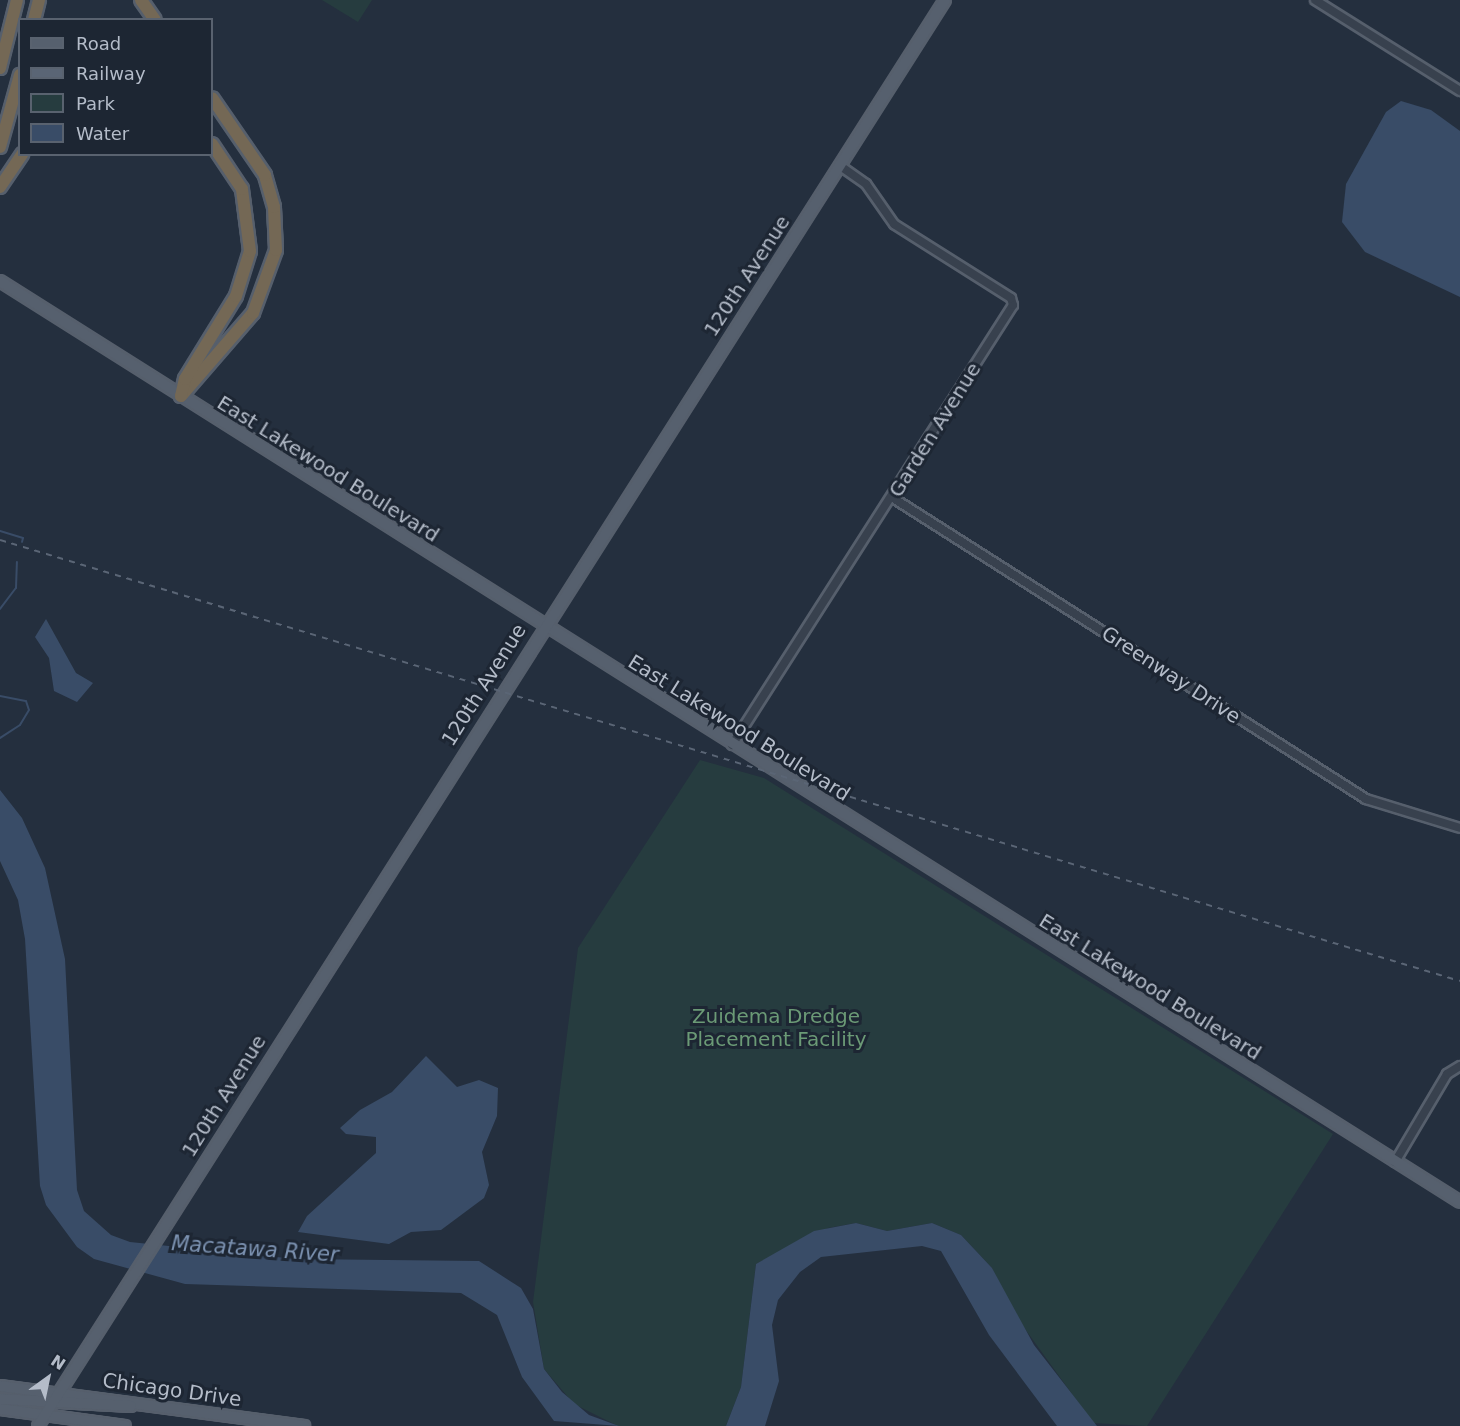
<!DOCTYPE html>
<html>
<head>
<meta charset="utf-8">
<style>
  body { margin:0 }
  #map { position:relative; width:1460px; height:1426px; overflow:hidden; background:#242f3e; font-family:"DejaVu Sans",sans-serif }
  div>[style] { position:absolute }
  .green>* { inset:0; background:#263c3f }
  .water>* { inset:0; background:#394c67 }
  .stream>* { height:2px; margin:-1px; padding:0 1px; transform-origin:1px; border-radius:1px; background:#394c67 }
  .roads { filter:drop-shadow(2px 0 #565f6c) drop-shadow(-2px 0 #565f6c) drop-shadow(0 2px #565f6c) drop-shadow(0 -2px #565f6c) }
  .minor>* { height:8px; margin:-4px; padding:0 4px; transform-origin:4px; border-radius:4px; background:#38414e }
  .major>* { height:10px; margin:-5px; padding:0 5px; transform-origin:5px; border-radius:5px; background:#56606e }
  .highway>* { height:12px; margin:-6px; padding:0 6px; transform-origin:6px; border-radius:6px; background:#746855 }
  .rail>* { height:2px; margin-top:-1px; transform-origin:0; background:repeating-linear-gradient(90deg,#5a6575 0 6px,transparent 0 12px) }
  span { translate:-50% -50%; white-space:nowrap; text-align:center; line-height:1.15; -webkit-text-stroke:6px #1d2633; paint-order:stroke }
  .street-label { font-size:20px; color:#b4bcc9 }
  .park-label { font-size:20px; color:#6b9a76 }
  .water-label { font-size:21px; color:#7c92b1; font-style:italic }
  .legend { position:absolute; left:18px; top:18px; width:195px; height:138px; box-sizing:border-box; background:#1d2633; border:2px solid #59626f; margin:0; padding:8px 10px; list-style:none; font-size:18px; color:#b4bcc9 }
  .legend li { display:flex; align-items:center; gap:12px; height:30px }
  .legend b { width:30px; border:2px solid #59626f }
  .north { position:absolute; left:18px; top:1348px; width:60px; height:60px; -webkit-text-stroke:4px #1d2633; paint-order:stroke; rotate:33deg; font-size:16px; font-weight:700; line-height:24px; text-align:center; color:#b4bcc9 }
  .north::after { content:''; display:block; margin:auto; width:21px; height:27px; background:#b4bcc9; clip-path:polygon(50% 0,100% 100%,50% 72%,0 100%) }
</style>
</head>
<body>
<div id="map">
  <div class="green">
    <div style="clip-path:polygon(322px 0,372px 0,358px 22px)"></div>
    <div style="clip-path:polygon(700px 760px,764px 778px,1333px 1134px,1147px 1426px,1093px 1423px,1012px 1311px,992px 1268px,961px 1235px,932px 1223px,887px 1231px,856px 1223px,828px 1228px,756px 1264px,741px 1387px,726px 1426px,618px 1426px,574px 1404px,544px 1369px,533px 1302px,578px 948px)"></div>
  </div>
  <div class="water">
    <div style="clip-path:polygon(1401px 101px,1431px 110px,1460px 131px,1460px 297px,1365px 252px,1342px 222px,1346px 184px,1386px 112px)"></div>
    <div style="clip-path:polygon(46px 619px,76px 673px,93px 683px,77px 702px,54px 691px,49px 658px,35px 637px)"></div>
    <div style="clip-path:polygon(0 790px,22px 818px,45px 868px,65px 959px,77px 1190px,84px 1211px,111px 1235px,130px 1242px,296px 1259px,479px 1261px,521px 1288px,533px 1309px,544px 1369px,562px 1392px,589px 1415px,619px 1426px,554px 1421px,522px 1377px,497px 1315px,461px 1293px,185px 1284px,94px 1259px,77px 1247px,46px 1205px,40px 1186px,25px 939px,18px 900px,0 861px)"></div>
    <div style="clip-path:polygon(426px 1056px,457px 1087px,479px 1080px,498px 1088px,497px 1116px,482px 1152px,489px 1185px,484px 1198px,441px 1230px,411px 1232px,389px 1244px,298px 1232px,307px 1216px,376px 1153px,376px 1137px,346px 1134px,340px 1128px,360px 1110px,392px 1092px)"></div>
    <div style="clip-path:polygon(856px 1223px,887px 1231px,932px 1223px,961px 1235px,992px 1268px,1034px 1345px,1097px 1426px,1057px 1426px,989px 1335px,941px 1251px,922px 1246px,821px 1257px,800px 1272px,778px 1300px,772px 1325px,779px 1381px,765px 1426px,726px 1426px,741px 1387px,756px 1264px,814px 1231px)"></div>
  </div>
  <div class="stream">
    <div style="left:0;top:531px;width:24px;rotate:17deg"></div>
    <div style="left:23px;top:538px;width:4px;rotate:104deg"></div>
    <div style="left:0;top:609px;width:26px;rotate:-53deg"></div>
    <div style="left:16px;top:588px;width:26px;rotate:-88deg"></div>
    <div style="left:0;top:696px;width:26px;rotate:11deg"></div>
    <div style="left:26px;top:701px;width:9px;rotate:72deg"></div>
    <div style="left:29px;top:710px;width:17px;rotate:121deg"></div>
    <div style="left:20px;top:725px;width:24px;rotate:147deg"></div>
  </div>
  <div class="roads">
    <div class="minor">
      <div style="left:1315px;top:0;width:171px;rotate:32.1deg"></div>
      <div style="left:893px;top:498px;width:561px;rotate:32.47deg"></div>
      <div style="left:1366px;top:799px;width:98px;rotate:17.1deg"></div>
      <div style="left:732px;top:745px;width:522px;rotate:-57.44deg"></div>
      <div style="left:1013px;top:305px;width:7px;rotate:-106deg"></div>
      <div style="left:1011px;top:298px;width:138px;rotate:-147.7deg"></div>
      <div style="left:894px;top:224px;width:49px;rotate:-125deg"></div>
      <div style="left:866px;top:184px;width:32px;rotate:-145deg"></div>
      <div style="left:1395px;top:1162px;width:102px;rotate:-59.4deg"></div>
      <div style="left:1447px;top:1074px;width:15px;rotate:-32deg"></div>
    </div>
    <div class="major">
      <div style="left:0;top:281px;width:1726px;rotate:32.24deg"></div>
      <div style="left:0;top:1386px;width:307px;rotate:7.5deg"></div>
      <div style="left:0;top:1399px;width:131px;rotate:3.1deg"></div>
      <div style="left:0;top:1409px;width:126px;rotate:7.7deg"></div>
      <div style="left:38px;top:1426px;width:1690px;rotate:-57.54deg"></div>
    </div>
    <div class="highway">
      <div style="left:141px;top:0;width:24px;rotate:55deg"></div>
      <div style="left:34px;top:20px;width:21px;rotate:-76deg"></div>
      <div style="left:0;top:68px;width:70px;rotate:-76deg"></div>
      <div style="left:0;top:147px;width:75px;rotate:-74.5deg"></div>
      <div style="left:0;top:187px;width:40px;rotate:-56deg"></div>
      <div style="left:181px;top:396px;width:110px;rotate:-49.1deg"></div>
      <div style="left:253px;top:313px;width:67px;rotate:-69.9deg"></div>
      <div style="left:276px;top:250px;width:43px;rotate:-92.7deg"></div>
      <div style="left:274px;top:207px;width:33px;rotate:-106deg"></div>
      <div style="left:265px;top:175px;width:93px;rotate:-124.5deg"></div>
      <div style="left:181px;top:396px;width:17px;rotate:-77deg"></div>
      <div style="left:185px;top:379px;width:97px;rotate:-58.4deg"></div>
      <div style="left:236px;top:296px;width:47px;rotate:-72.7deg"></div>
      <div style="left:250px;top:251px;width:63px;rotate:-97.4deg"></div>
      <div style="left:242px;top:189px;width:54px;rotate:-123.7deg"></div>
    </div>
  </div>
  <div class="rail">
    <div style="left:0;top:540px;width:1525px;rotate:16.81deg"></div>
  </div>
  <div class="street-label">
    <span style="left:747px;top:276px;rotate:-57deg">120th Avenue</span>
    <span style="left:935px;top:430px;rotate:-58deg">Garden Avenue</span>
    <span style="left:328px;top:469px;rotate:32deg">East Lakewood Boulevard</span>
    <span style="left:1171px;top:675px;rotate:33deg">Greenway Drive</span>
    <span style="left:484px;top:685px;rotate:-58deg">120th Avenue</span>
    <span style="left:739px;top:728px;rotate:32deg">East Lakewood Boulevard</span>
    <span style="left:1150px;top:987px;rotate:32deg">East Lakewood Boulevard</span>
    <span style="left:224px;top:1096px;rotate:-58deg">120th Avenue</span>
    <span style="left:172px;top:1390px;rotate:8deg">Chicago Drive</span>
  </div>
  <div class="park-label">
    <span style="left:776px;top:1028px">Zuidema Dredge<br>Placement Facility</span>
  </div>
  <div class="water-label">
    <span style="left:255px;top:1249px;rotate:4deg">Macatawa River</span>
  </div>
  <ul class="legend">
  <li><b style="height:8px;background:#56606e"></b>Road</li>
  <li><b style="height:8px;background:#5a6575"></b>Railway</li>
  <li><b style="height:16px;background:#263c3f"></b>Park</li>
  <li><b style="height:16px;background:#394c67"></b>Water</li>
  </ul>
  <div class="north">N</div>
</div>
</body>
</html>
